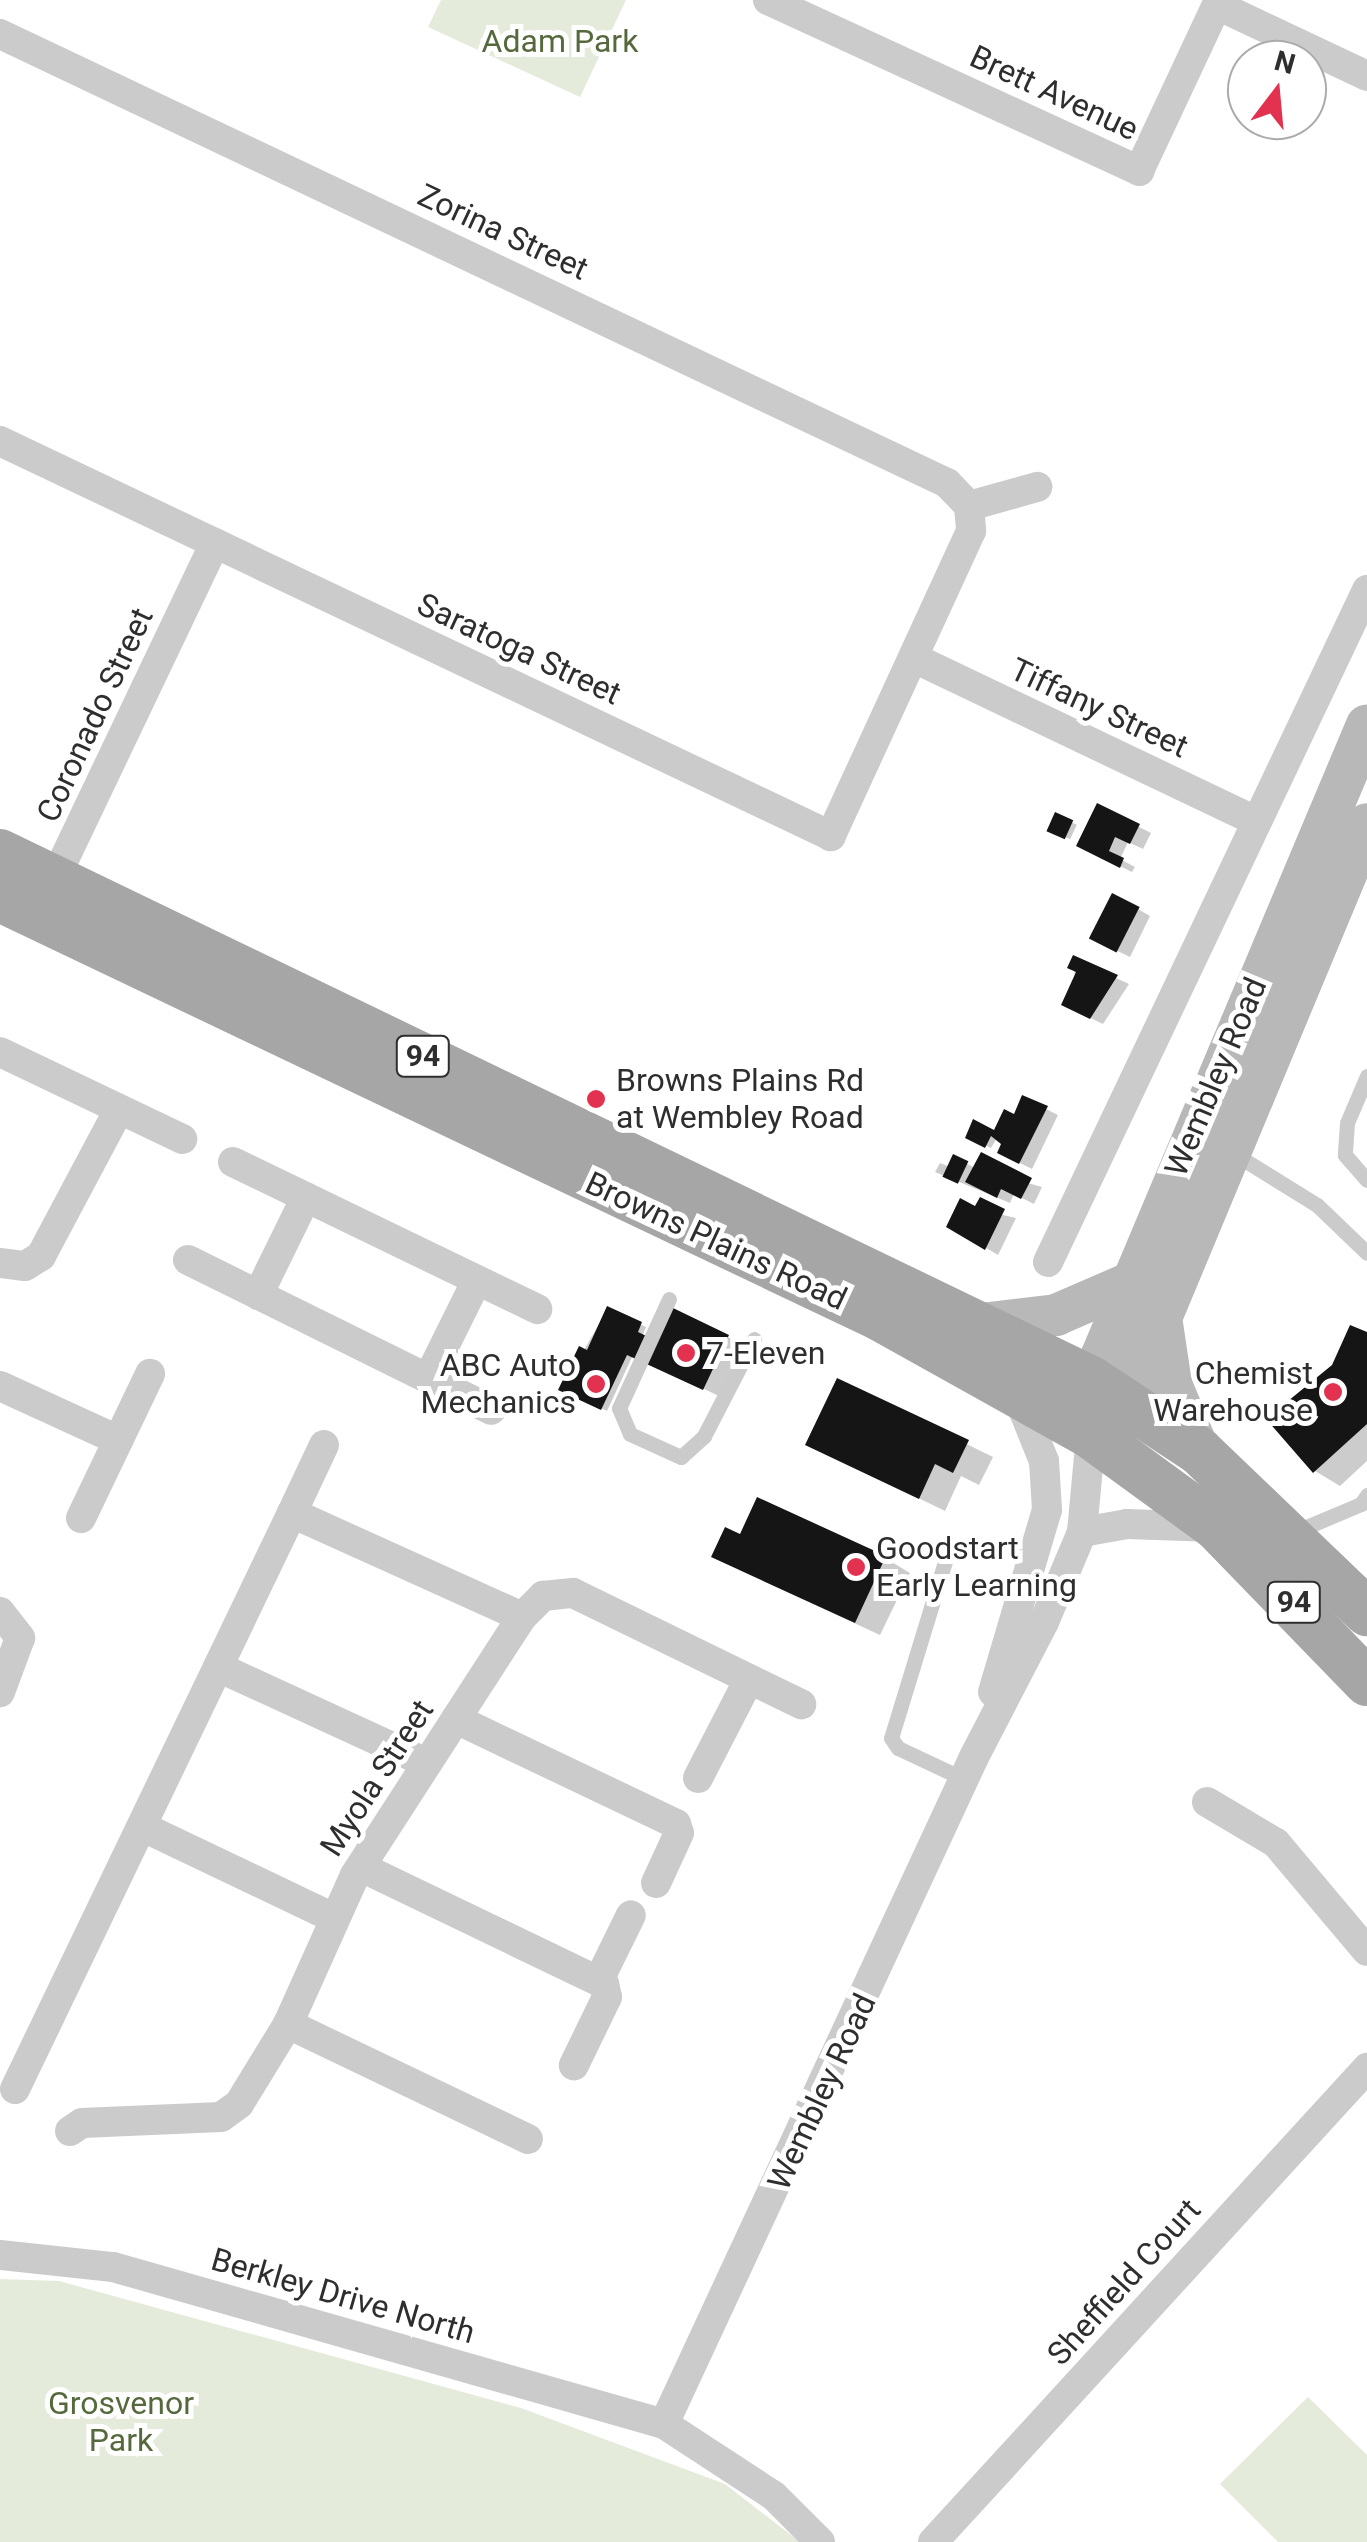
<!DOCTYPE html>
<html>
<head>
<meta charset="utf-8">
<style>
  body { margin:0 }
  #map { position:relative; width:1367px; height:2542px; overflow:hidden; background:#fff; font-family:Roboto,sans-serif }
  div>[style] { position:absolute }
  .green>* { inset:0; background:#e5ebdb }
  .shadow>* { inset:0; background:#0003; transform-origin:0 0 }
  .building>* { inset:0; background:#151515; transform-origin:0 0 }
  .lane>* { height:15px; margin:-7.5px; padding:0 7.5px; transform-origin:7.5px; border-radius:7.5px; background:#cbcbcb }
  .street>* { height:30px; margin:-15px; padding:0 15px; transform-origin:15px; border-radius:15px; background:#cbcbcb }
  .secondary>* { height:42px; margin:-21px; padding:0 21px; transform-origin:21px; border-radius:21px; background:#b8b8b8 }
  .primary>* { height:48px; margin:-24px; padding:0 24px; transform-origin:24px; border-radius:24px; background:#a6a6a6 }
  .dots>* { width:28px; height:28px; translate:-50% -50%; box-sizing:border-box; border:5px solid #fff; border-radius:50% }
  span { translate:-50% -50%; white-space:nowrap; text-align:center; line-height:1.15; -webkit-text-stroke:10px #fff; paint-order:stroke }
  .shield-label span { padding:2px 8px; background:#fff; border:2px solid; border-radius:8px; -webkit-text-stroke-width:0 }
  .shield-label { font-size:30px; color:#2e2e2e; font-weight:700 }
  .park-label { font-size:32px; color:#55693c }
  .street-label { font-size:32px; color:#2e2e2e }
  .poi-label { font-size:32px; color:#2e2e2e }
  .left { translate:0 -50%; text-align:left }
  .right { translate:-100% -50%; text-align:right }
  .north { position:absolute; left:1227px; top:40px; width:100px; height:100px; box-sizing:border-box; background:#fff; border:2px solid #ababab; border-radius:50%; rotate:16deg; font-size:28px; font-weight:700; line-height:40px; text-align:center; color:#2e2e2e }
  .north::after { content:''; display:block; margin:auto; width:35px; height:45px; background:#e3324f; clip-path:polygon(50% 0,100% 100%,50% 72%,0 100%) }
</style>
</head>
<body>
<div id="map">
  <div class="green">
    <div style="clip-path:polygon(441px 0,626px 0,580px 97px,428px 27px)"></div>
    <div style="clip-path:polygon(0 2279px,59px 2281px,521px 2408px,725px 2484px,800px 2542px,0 2542px)"></div>
    <div style="clip-path:polygon(1308px 2397px,1367px 2455px,1367px 2542px,1278px 2542px,1220px 2484px)"></div>
  </div>
  <div class="shadow">
    <div style="clip-path:polygon(1098px 806px,1151px 833px,1143px 849px,1128px 842px,1120px 859px,1135px 867px,1132px 872px,1091px 852px)"></div>
    <div style="left:1056px;top:815px;width:23px;height:16px;rotate:25deg"></div>
    <div style="clip-path:polygon(1138px 909px,1150px 916px,1130px 957px,1105px 945px)"></div>
    <div style="clip-path:polygon(1074px 959px,1129px 984px,1103px 1024px,1076px 1011px)"></div>
    <div style="clip-path:polygon(1046px 1109px,1058px 1115px,1032px 1169px,1012px 1159px,997px 1138px,991px 1148px,968px 1137px,995px 1133px,1015px 1117px)"></div>
    <div style="clip-path:polygon(954px 1157px,975px 1168px,1042px 1187px,1034px 1204px,1014px 1194px,1010px 1203px,935px 1172px,940px 1163px,950px 1167px)"></div>
    <div style="clip-path:polygon(977px 1209px,1016px 1218px,998px 1255px,949px 1226px)"></div>
    <div style="clip-path:polygon(608px 1309px,646px 1327px,642px 1337px,728px 1337px,746px 1348px,723px 1398px,633px 1355px,607px 1411px,561px 1389px)"></div>
    <div style="clip-path:polygon(1367px 1335px,1367px 1461px,1340px 1486px,1315px 1471px)"></div>
    <div style="clip-path:polygon(838px 1381px,993px 1457px,979px 1485px,961px 1476px,945px 1511px,808px 1444px)"></div>
    <div style="clip-path:polygon(741px 1537px,885px 1558px,910px 1573px,880px 1635px,739px 1570px)"></div>
  </div>
  <div class="building">
    <div style="clip-path:polygon(1097px 803px,1140px 824px,1130px 844px,1115px 837px,1109px 851px,1124px 858px,1120px 868px,1076px 846px)"></div>
    <div style="left:1055px;top:812px;width:20px;height:21px;rotate:24deg"></div>
    <div style="left:1112px;top:893px;width:31px;height:51px;rotate:27deg"></div>
    <div style="clip-path:polygon(1073px 955px,1118px 975px,1090px 1019px,1061px 1005px,1076px 972px,1067px 968px)"></div>
    <div style="clip-path:polygon(1022px 1095px,1048px 1106px,1019px 1164px,997px 1153px,1001px 1144px,991px 1136px,985px 1148px,965px 1138px,973px 1119px,994px 1130px,1004px 1109px,1014px 1114px)"></div>
    <div style="clip-path:polygon(981px 1152px,1032px 1178px,1021px 1199px,1001px 1189px,997px 1198px,965px 1182px)"></div>
    <div style="left:953px;top:1154px;width:17px;height:25px;rotate:25deg"></div>
    <div style="clip-path:polygon(980px 1197px,1005px 1209px,985px 1250px,946px 1227px,960px 1198px,975px 1206px)"></div>
    <div style="clip-path:polygon(607px 1306px,642px 1322px,638px 1332px,657px 1341px,673px 1308px,729px 1335px,703px 1390px,627px 1355px,601px 1410px,558px 1390px,579px 1346px,587px 1350px)"></div>
    <div style="clip-path:polygon(1350px 1325px,1367px 1332px,1367px 1424px,1313px 1473px,1266px 1419px,1332px 1365px)"></div>
    <div style="clip-path:polygon(837px 1378px,969px 1440px,953px 1473px,935px 1464px,919px 1499px,805px 1445px)"></div>
    <div style="clip-path:polygon(757px 1497px,886px 1556px,855px 1623px,711px 1557px,725px 1527px,740px 1534px)"></div>
  </div>
  <div class="lane">
    <div style="left:1367px;top:1076px;width:51px;rotate:113.1deg"></div>
    <div style="left:1347px;top:1123px;width:32px;rotate:94deg"></div>
    <div style="left:1345px;top:1155px;width:33px;rotate:49deg"></div>
    <div style="left:1233px;top:1153px;width:99px;rotate:31.8deg"></div>
    <div style="left:1317px;top:1205px;width:69px;rotate:43.8deg"></div>
    <div style="left:669px;top:1299px;width:120px;rotate:114.6deg"></div>
    <div style="left:619px;top:1408px;width:28px;rotate:67deg"></div>
    <div style="left:630px;top:1434px;width:56px;rotate:24.3deg"></div>
    <div style="left:681px;top:1457px;width:31px;rotate:-42deg"></div>
    <div style="left:704px;top:1436px;width:109px;rotate:-62.7deg"></div>
    <div style="left:1292px;top:1533px;width:75px;rotate:-22.8deg"></div>
    <div style="left:1361px;top:1504px;width:11px;rotate:-56deg"></div>
    <div style="left:947px;top:1555px;width:191px;rotate:107deg"></div>
    <div style="left:891px;top:1738px;width:12px;rotate:55deg"></div>
    <div style="left:898px;top:1748px;width:73px;rotate:25.2deg"></div>
  </div>
  <div class="street">
    <div style="left:768px;top:0;width:409px;rotate:24.7deg"></div>
    <div style="left:1139px;top:171px;width:189px;rotate:-64.9deg"></div>
    <div style="left:1217px;top:5px;width:166px;rotate:25.3deg"></div>
    <div style="left:0;top:34px;width:1048px;rotate:25.37deg"></div>
    <div style="left:947px;top:483px;width:32px;rotate:46deg"></div>
    <div style="left:969px;top:506px;width:25px;rotate:85deg"></div>
    <div style="left:971px;top:531px;width:336px;rotate:114.7deg"></div>
    <div style="left:831px;top:836px;width:920px;rotate:-154.58deg"></div>
    <div style="left:969px;top:506px;width:71px;rotate:-15.6deg"></div>
    <div style="left:914px;top:658px;width:377px;rotate:25.5deg"></div>
    <div style="left:47px;top:895px;width:390px;rotate:-64.5deg"></div>
    <div style="left:0;top:1052px;width:202px;rotate:25.5deg"></div>
    <div style="left:233px;top:1162px;width:338px;rotate:25.8deg"></div>
    <div style="left:188px;top:1260px;width:338px;rotate:26.3deg"></div>
    <div style="left:1048px;top:1262px;width:744px;rotate:-64.61deg"></div>
    <div style="left:0;top:1263px;width:25px;rotate:7deg"></div>
    <div style="left:25px;top:1266px;width:19px;rotate:-32deg"></div>
    <div style="left:41px;top:1256px;width:166px;rotate:-62deg"></div>
    <div style="left:258px;top:1295px;width:109px;rotate:-63.9deg"></div>
    <div style="left:428px;top:1379px;width:110px;rotate:-63.7deg"></div>
    <div style="left:0;top:1386px;width:130px;rotate:24.6deg"></div>
    <div style="left:292px;top:1513px;width:75px;rotate:-64.8deg"></div>
    <div style="left:81px;top:1518px;width:160px;rotate:-64.4deg"></div>
    <div style="left:1082px;top:1532px;width:46px;rotate:-10.1deg"></div>
    <div style="left:1127px;top:1524px;width:87px;rotate:2deg"></div>
    <div style="left:0;top:1612px;width:33px;rotate:52deg"></div>
    <div style="left:20px;top:1638px;width:58px;rotate:110.3deg"></div>
    <div style="left:218px;top:1667px;width:230px;rotate:24.7deg"></div>
    <div style="left:993px;top:1692px;width:190px;rotate:-73.5deg"></div>
    <div style="left:1047px;top:1510px;width:49px;rotate:-93.5deg"></div>
    <div style="left:1044px;top:1461px;width:69px;rotate:-112.1deg"></div>
    <div style="left:456px;top:1719px;width:244px;rotate:25.5deg"></div>
    <div style="left:676px;top:1824px;width:9px;rotate:72deg"></div>
    <div style="left:679px;top:1833px;width:55px;rotate:114.7deg"></div>
    <div style="left:698px;top:1778px;width:111px;rotate:-62.7deg"></div>
    <div style="left:1207px;top:1802px;width:80px;rotate:30.7deg"></div>
    <div style="left:1276px;top:1843px;width:141px;rotate:49.9deg"></div>
    <div style="left:143px;top:1827px;width:209px;rotate:25.5deg"></div>
    <div style="left:361px;top:1867px;width:270px;rotate:25.7deg"></div>
    <div style="left:604px;top:1984px;width:13px;rotate:77deg"></div>
    <div style="left:607px;top:1997px;width:76px;rotate:115.9deg"></div>
    <div style="left:599px;top:1980px;width:72px;rotate:-63.8deg"></div>
    <div style="left:288px;top:2024px;width:266px;rotate:25.6deg"></div>
    <div style="left:15px;top:2089px;width:639px;rotate:-64.32deg"></div>
    <div style="left:292px;top:1513px;width:252px;rotate:24.3deg"></div>
    <div style="left:70px;top:2131px;width:14px;rotate:-34deg"></div>
    <div style="left:82px;top:2123px;width:139px;rotate:-2.5deg"></div>
    <div style="left:221px;top:2117px;width:22px;rotate:-36deg"></div>
    <div style="left:239px;top:2104px;width:94px;rotate:-58.5deg"></div>
    <div style="left:288px;top:2024px;width:163px;rotate:-65.8deg"></div>
    <div style="left:355px;top:1875px;width:307px;rotate:-57.1deg"></div>
    <div style="left:522px;top:1617px;width:30px;rotate:-45deg"></div>
    <div style="left:543px;top:1596px;width:30px;rotate:-6deg"></div>
    <div style="left:573px;top:1593px;width:254px;rotate:26deg"></div>
    <div style="left:0;top:2255px;width:114px;rotate:6.1deg"></div>
    <div style="left:113px;top:2267px;width:573px;rotate:15.9deg"></div>
    <div style="left:664px;top:2424px;width:131px;rotate:33.2deg"></div>
    <div style="left:774px;top:2496px;width:65px;rotate:45deg"></div>
    <div style="left:664px;top:2424px;width:736px;rotate:-65.07deg"></div>
    <div style="left:974px;top:1757px;width:152px;rotate:-62.6deg"></div>
    <div style="left:1044px;top:1622px;width:98px;rotate:-67.1deg"></div>
    <div style="left:1082px;top:1532px;width:97px;rotate:-84.7deg"></div>
    <div style="left:933px;top:2542px;width:643px;rotate:-47.52deg"></div>
  </div>
  <div class="secondary">
    <div style="left:1161px;top:1317px;width:68px;rotate:81.5deg"></div>
    <div style="left:1171px;top:1384px;width:73px;rotate:67.3deg"></div>
    <div style="left:981px;top:1324px;width:76px;rotate:-6.8deg"></div>
    <div style="left:1056px;top:1315px;width:81px;rotate:-23.4deg"></div>
    <div style="left:1091px;top:1415px;width:35px;rotate:-90deg"></div>
    <div style="left:1091px;top:1380px;width:27px;rotate:-66deg"></div>
    <div style="left:1102px;top:1355px;width:683px;rotate:-67.19deg"></div>
    <div style="left:1103px;top:1424px;width:32px;rotate:-44deg"></div>
    <div style="left:1126px;top:1402px;width:626px;rotate:-67.37deg"></div>
  </div>
  <div class="primary">
    <div style="left:0;top:853px;width:1212px;rotate:25.78deg"></div>
    <div style="left:1091px;top:1380px;width:129px;rotate:33.3deg"></div>
    <div style="left:1199px;top:1451px;width:233px;rotate:43.8deg"></div>
    <div style="left:0;top:898px;width:975px;rotate:25.46deg"></div>
    <div style="left:880px;top:1317px;width:242px;rotate:29.2deg"></div>
    <div style="left:1091px;top:1435px;width:156px;rotate:36.1deg"></div>
    <div style="left:1217px;top:1527px;width:216px;rotate:45.9deg"></div>
  </div>
  <div class="dots">
    <div style="left:596px;top:1099px;background:#e3324f"></div>
    <div style="left:686px;top:1353px;background:#e3324f"></div>
    <div style="left:596px;top:1384px;background:#e3324f"></div>
    <div style="left:1333px;top:1392px;background:#e3324f"></div>
    <div style="left:856px;top:1567px;background:#e3324f"></div>
  </div>
  <div class="shield-label">
    <span style="left:423px;top:1056px">94</span>
    <span style="left:1294px;top:1602px">94</span>
  </div>
  <div class="park-label">
    <span style="left:560px;top:41px">Adam Park</span>
    <span style="left:121px;top:2422px">Grosvenor<br>Park</span>
  </div>
  <div class="street-label">
    <span style="left:1054px;top:93px;rotate:25deg">Brett Avenue</span>
    <span style="left:503px;top:232px;rotate:25deg">Zorina Street</span>
    <span style="left:519px;top:649px;rotate:25deg">Saratoga Street</span>
    <span style="left:1099px;top:708px;rotate:25deg">Tiffany Street</span>
    <span style="left:95px;top:715px;rotate:-65deg">Coronado Street</span>
    <span style="left:1216px;top:1077px;rotate:-67deg">Wembley Road</span>
    <span style="left:716px;top:1241px;rotate:25deg">Browns Plains Road</span>
    <span style="left:377px;top:1778px;rotate:-57deg">Myola Street</span>
    <span style="left:822px;top:2092px;rotate:-65deg">Wembley Road</span>
    <span style="left:1124px;top:2282px;rotate:-48deg">Sheffield Court</span>
    <span style="left:343px;top:2296px;rotate:16deg">Berkley Drive North</span>
  </div>
  <div class="poi-label">
    <span class="left" style="left:616px;top:1099px">Browns Plains Rd<br>at Wembley Road</span>
    <span class="left" style="left:706px;top:1353px">7-Eleven</span>
    <span class="right" style="left:576px;top:1384px">ABC Auto<br>Mechanics</span>
    <span class="right" style="left:1313px;top:1392px">Chemist<br>Warehouse</span>
    <span class="left" style="left:876px;top:1567px">Goodstart<br>Early Learning</span>
  </div>
  <div class="north">N</div>
</div>
</body>
</html>
